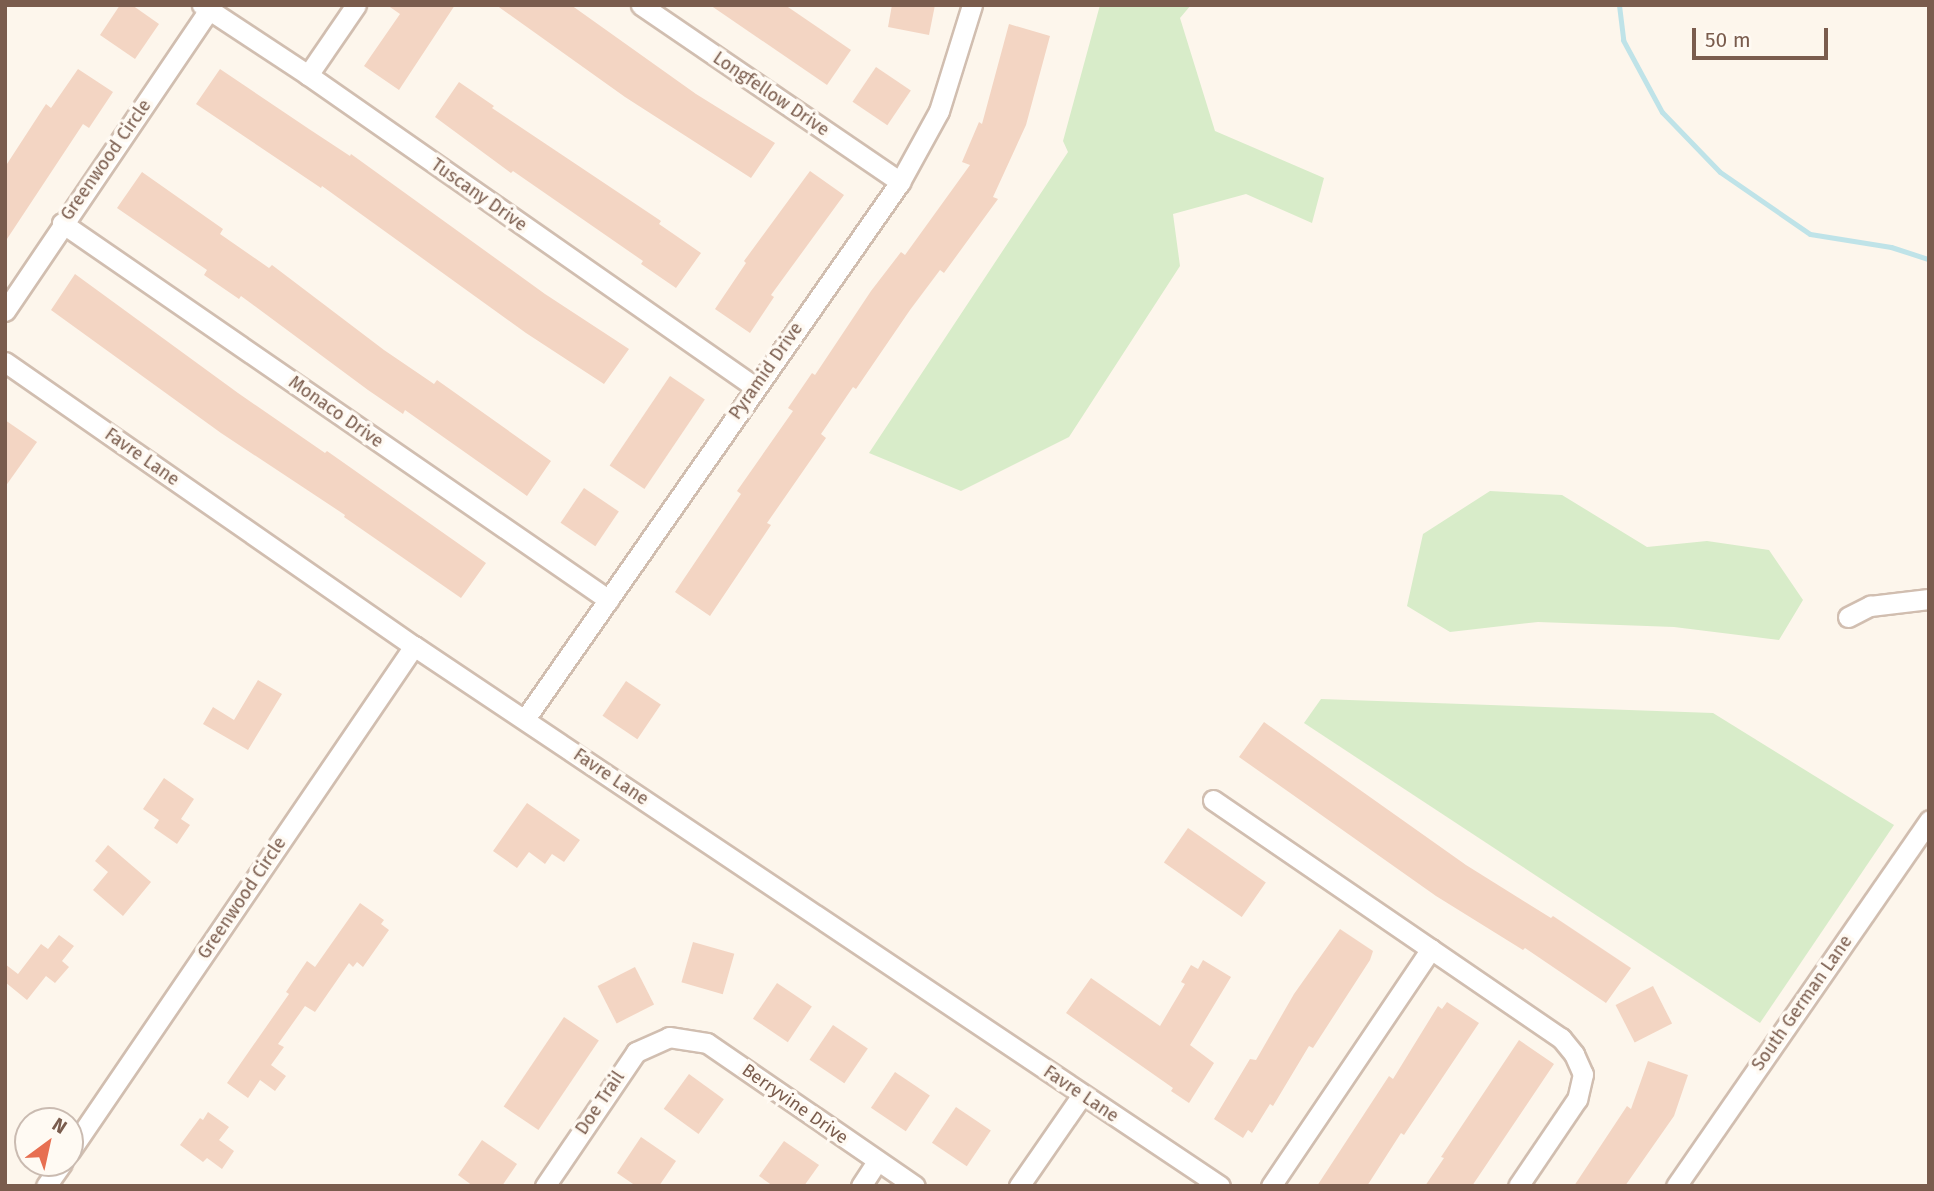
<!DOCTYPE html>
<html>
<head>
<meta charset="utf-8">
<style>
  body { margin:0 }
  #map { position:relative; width:1934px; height:1191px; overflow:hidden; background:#fdf6ec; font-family:"Fira Sans",sans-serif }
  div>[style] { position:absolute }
  .green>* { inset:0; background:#d8ecc9 }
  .stream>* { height:5px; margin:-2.5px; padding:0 2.5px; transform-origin:2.5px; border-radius:2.5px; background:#bfe3e8 }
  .building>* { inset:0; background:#f3d5c3; transform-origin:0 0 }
  .roads { filter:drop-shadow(2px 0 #d1beb0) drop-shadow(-2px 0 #d1beb0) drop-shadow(0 2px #d1beb0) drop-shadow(0 -2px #d1beb0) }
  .minor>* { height:19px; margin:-9.5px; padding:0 9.5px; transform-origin:9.5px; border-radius:9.5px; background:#fff }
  span { translate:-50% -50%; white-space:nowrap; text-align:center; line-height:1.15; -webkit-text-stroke:7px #fffaf3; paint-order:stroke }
  .street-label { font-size:18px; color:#7a5c4d }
  .frame { position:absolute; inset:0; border:7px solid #7a5c4d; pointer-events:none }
  .north { position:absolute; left:14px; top:1107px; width:70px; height:70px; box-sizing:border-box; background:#fffaf3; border:2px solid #cabbb1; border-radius:50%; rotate:33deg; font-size:19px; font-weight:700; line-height:28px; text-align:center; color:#7a5c4d }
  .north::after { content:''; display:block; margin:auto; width:24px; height:32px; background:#e76f51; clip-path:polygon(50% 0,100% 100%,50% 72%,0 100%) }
  .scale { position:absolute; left:1692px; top:28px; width:136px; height:32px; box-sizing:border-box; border:4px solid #7a5c4d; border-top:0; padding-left:9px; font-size:21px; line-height:24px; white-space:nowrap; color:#7a5c4d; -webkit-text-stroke:5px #fffaf3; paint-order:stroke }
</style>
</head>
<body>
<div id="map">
  <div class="green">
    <div style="clip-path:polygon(1100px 5px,1191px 5px,1180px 18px,1215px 131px,1324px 178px,1312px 223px,1246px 194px,1173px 214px,1180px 266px,1069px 437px,961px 491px,869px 453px,1068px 152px,1063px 141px)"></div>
    <div style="clip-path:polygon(1490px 491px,1562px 495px,1647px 547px,1707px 541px,1769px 550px,1803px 600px,1779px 640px,1674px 627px,1538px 622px,1450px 632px,1407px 606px,1423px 534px)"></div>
    <div style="clip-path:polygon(1321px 699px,1713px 713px,1894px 825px,1760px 1023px,1304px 723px)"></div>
  </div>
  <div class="stream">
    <div style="left:1619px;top:5px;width:35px;rotate:83deg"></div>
    <div style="left:1623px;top:40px;width:82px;rotate:61.6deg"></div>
    <div style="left:1662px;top:112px;width:83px;rotate:46deg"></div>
    <div style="left:1720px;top:172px;width:109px;rotate:34.6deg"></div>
    <div style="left:1810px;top:234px;width:82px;rotate:9.1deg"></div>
    <div style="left:1891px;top:247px;width:40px;rotate:18deg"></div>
  </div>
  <div class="building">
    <div style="clip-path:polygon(120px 5px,132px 5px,159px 24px,135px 59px,100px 35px)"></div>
    <div style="clip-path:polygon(387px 5px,455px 5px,399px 90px,364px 66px,400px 14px)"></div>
    <div style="clip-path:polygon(496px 5px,571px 5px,696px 94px,775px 143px,751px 178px,625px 97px)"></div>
    <div style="clip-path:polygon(710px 5px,785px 5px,851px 50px,827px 85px)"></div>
    <div style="clip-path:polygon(892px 5px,935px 5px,929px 35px,888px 27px)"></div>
    <div style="clip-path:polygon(1009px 24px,1050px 36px,1026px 125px,993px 197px,998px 199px,944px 273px,940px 270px,910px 310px,856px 389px,853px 387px,821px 434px,826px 438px,767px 523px,771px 525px,710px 616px,675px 592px,741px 494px,737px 491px,793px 411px,788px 408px,812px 373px,815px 375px,871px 291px,901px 252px,905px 255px,970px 165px,962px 162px,979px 122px,982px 124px)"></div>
    <div style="left:876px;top:67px;width:42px;height:42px;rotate:34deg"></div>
    <div style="clip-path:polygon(78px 69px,113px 92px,89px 128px,83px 124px,5px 242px,5px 167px,46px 104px,51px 108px)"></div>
    <div style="clip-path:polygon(220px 69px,309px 129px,350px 156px,351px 154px,545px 294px,629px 349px,604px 384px,526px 333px,322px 186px,321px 188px,196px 104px)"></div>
    <div style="clip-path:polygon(459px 82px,494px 106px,492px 108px,661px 221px,659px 224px,701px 253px,676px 288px,641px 264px,643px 261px,513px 171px,511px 173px,435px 117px)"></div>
    <div style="clip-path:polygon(810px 171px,844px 195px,771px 295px,774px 297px,750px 333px,715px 309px,746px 263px,744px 261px)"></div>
    <div style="clip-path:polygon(142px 172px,223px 229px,220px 234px,269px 268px,272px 265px,384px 350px,434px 384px,437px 380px,551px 461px,527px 496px,405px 410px,403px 414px,368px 390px,241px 296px,239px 299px,204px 275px,207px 270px,117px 208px)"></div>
    <div style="clip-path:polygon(75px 274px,238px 393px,325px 453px,327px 451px,486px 563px,461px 598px,344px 517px,345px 515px,221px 433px,51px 310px)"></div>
    <div style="left:670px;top:376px;width:42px;height:108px;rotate:34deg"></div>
    <div style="clip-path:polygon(5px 420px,37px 442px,5px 487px)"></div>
    <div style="left:584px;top:488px;width:42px;height:42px;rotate:34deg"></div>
    <div style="clip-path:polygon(258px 680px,282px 694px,248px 750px,203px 724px,213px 707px,234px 720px)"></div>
    <div style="left:626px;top:681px;width:42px;height:42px;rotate:34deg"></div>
    <div style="clip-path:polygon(1264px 722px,1466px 865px,1551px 918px,1553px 916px,1631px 968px,1606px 1003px,1525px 948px,1523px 950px,1436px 896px,1239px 757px)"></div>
    <div style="clip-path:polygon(164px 778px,194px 799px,181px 819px,190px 825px,177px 844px,154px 828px,159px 820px,143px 809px)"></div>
    <div style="clip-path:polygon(527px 803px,580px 840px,564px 862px,552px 854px,545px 864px,529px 852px,517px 868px,493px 851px)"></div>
    <div style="left:1188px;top:828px;width:95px;height:42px;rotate:35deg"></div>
    <div style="clip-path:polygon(108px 845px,151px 882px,123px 916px,93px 890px,108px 872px,95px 861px)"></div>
    <div style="clip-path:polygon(360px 903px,384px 920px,381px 924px,389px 930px,363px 967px,357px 962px,353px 967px,349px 963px,315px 1012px,305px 1006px,278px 1044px,284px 1047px,271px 1065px,286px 1076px,275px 1091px,260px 1080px,248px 1098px,227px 1083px,289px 994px,286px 992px,307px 961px,315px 967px)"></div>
    <div style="clip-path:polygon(1340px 929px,1373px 951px,1370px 960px,1313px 1048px,1309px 1046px,1273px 1106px,1270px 1104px,1252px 1133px,1248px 1130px,1243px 1138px,1214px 1119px,1250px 1059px,1256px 1060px,1294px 994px)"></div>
    <div style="clip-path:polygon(59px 935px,74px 946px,62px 961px,69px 967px,55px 983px,46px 976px,27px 1000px,5px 982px,5px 964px,18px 974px,41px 944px,48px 949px)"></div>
    <div style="left:693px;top:942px;width:43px;height:42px;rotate:16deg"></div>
    <div style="clip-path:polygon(1203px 960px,1231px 977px,1190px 1045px,1214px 1063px,1189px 1103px,1171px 1091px,1173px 1088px,1066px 1013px,1091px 978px,1160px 1026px,1185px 984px,1181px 982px,1191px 965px,1198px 969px)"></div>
    <div style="left:635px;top:967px;width:42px;height:42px;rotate:63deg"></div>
    <div style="left:777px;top:983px;width:42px;height:43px;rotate:34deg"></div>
    <div style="left:1653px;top:986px;width:42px;height:42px;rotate:63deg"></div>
    <div style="clip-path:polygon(1447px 1002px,1479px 1023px,1404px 1135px,1401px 1133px,1367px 1186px,1317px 1186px,1389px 1076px,1393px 1079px,1438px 1006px,1442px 1009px)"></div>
    <div style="left:564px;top:1017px;width:42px;height:108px;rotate:34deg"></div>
    <div style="left:833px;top:1025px;width:42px;height:42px;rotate:34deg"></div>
    <div style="clip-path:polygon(1519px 1040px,1554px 1064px,1472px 1186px,1425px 1186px,1444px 1158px,1441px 1157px)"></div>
    <div style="clip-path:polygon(1648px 1061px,1688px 1075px,1674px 1116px,1625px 1186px,1574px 1186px,1627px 1106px,1631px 1109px)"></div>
    <div style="left:895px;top:1072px;width:42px;height:43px;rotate:34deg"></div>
    <div style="left:689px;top:1074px;width:43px;height:43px;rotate:36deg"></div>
    <div style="left:956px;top:1107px;width:42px;height:43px;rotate:34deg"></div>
    <div style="clip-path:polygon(208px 1112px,229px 1127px,219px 1140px,234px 1151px,222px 1169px,207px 1158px,203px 1162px,180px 1145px,200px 1118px,203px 1120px)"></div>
    <div style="clip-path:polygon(641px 1137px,676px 1161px,659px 1186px,636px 1186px,617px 1173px)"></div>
    <div style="clip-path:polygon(482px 1140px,517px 1164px,502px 1186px,473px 1186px,458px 1175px)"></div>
    <div style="clip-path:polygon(784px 1141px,819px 1165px,804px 1186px,773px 1186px,759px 1176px)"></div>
  </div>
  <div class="roads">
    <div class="minor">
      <div style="left:202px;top:5px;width:127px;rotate:33.4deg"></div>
      <div style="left:308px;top:75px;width:545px;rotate:34.91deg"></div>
      <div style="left:641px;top:5px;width:314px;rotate:34.3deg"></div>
      <div style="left:308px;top:75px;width:85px;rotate:-55.6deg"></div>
      <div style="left:62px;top:223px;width:664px;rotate:34.58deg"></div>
      <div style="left:5px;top:311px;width:364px;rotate:-55.9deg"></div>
      <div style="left:5px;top:362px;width:498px;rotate:34.8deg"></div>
      <div style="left:414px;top:646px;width:970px;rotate:33.82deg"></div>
      <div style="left:1848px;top:617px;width:25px;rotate:-27deg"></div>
      <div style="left:1870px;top:606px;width:59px;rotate:-6.8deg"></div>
      <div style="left:525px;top:719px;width:655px;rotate:-55.07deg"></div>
      <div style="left:900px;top:182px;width:81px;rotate:-61.2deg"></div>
      <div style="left:939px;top:111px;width:111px;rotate:-72.7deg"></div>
      <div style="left:1213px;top:800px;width:422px;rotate:34.4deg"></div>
      <div style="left:1561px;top:1038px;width:21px;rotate:51deg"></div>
      <div style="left:1574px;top:1054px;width:22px;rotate:66deg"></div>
      <div style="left:1583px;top:1074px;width:26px;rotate:103deg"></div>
      <div style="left:1577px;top:1099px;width:105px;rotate:124.1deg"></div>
      <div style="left:70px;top:1151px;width:611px;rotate:-55.74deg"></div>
      <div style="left:46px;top:1186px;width:28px;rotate:-55deg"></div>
      <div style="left:545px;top:1186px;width:162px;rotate:-55.8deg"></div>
      <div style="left:636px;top:1052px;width:36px;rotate:-24deg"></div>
      <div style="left:669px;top:1037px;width:38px;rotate:9deg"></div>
      <div style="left:707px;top:1043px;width:252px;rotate:34.5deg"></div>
      <div style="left:861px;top:1186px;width:30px;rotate:-57deg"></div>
      <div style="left:1019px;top:1186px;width:111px;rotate:-55.3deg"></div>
      <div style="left:1271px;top:1186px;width:286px;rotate:-56deg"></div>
      <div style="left:1676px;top:1186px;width:445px;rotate:-55.3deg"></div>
    </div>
  </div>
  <div class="street-label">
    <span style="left:771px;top:94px;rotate:34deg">Longfellow Drive</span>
    <span style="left:106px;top:160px;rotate:-55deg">Greenwood Circle</span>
    <span style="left:479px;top:195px;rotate:35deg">Tuscany Drive</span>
    <span style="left:766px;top:371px;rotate:-55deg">Pyramid Drive</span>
    <span style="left:336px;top:412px;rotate:35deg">Monaco Drive</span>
    <span style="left:142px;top:457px;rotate:35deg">Favre Lane</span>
    <span style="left:611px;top:777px;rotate:34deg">Favre Lane</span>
    <span style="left:242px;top:898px;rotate:-56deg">Greenwood Circle</span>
    <span style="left:1802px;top:1003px;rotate:-55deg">South German Lane</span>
    <span style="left:1081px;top:1094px;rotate:34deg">Favre Lane</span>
    <span style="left:600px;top:1103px;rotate:-56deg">Doe Trail</span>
    <span style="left:795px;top:1104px;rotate:35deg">Berryvine Drive</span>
  </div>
  <div class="frame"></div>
  <div class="north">N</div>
  <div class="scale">50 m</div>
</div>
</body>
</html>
